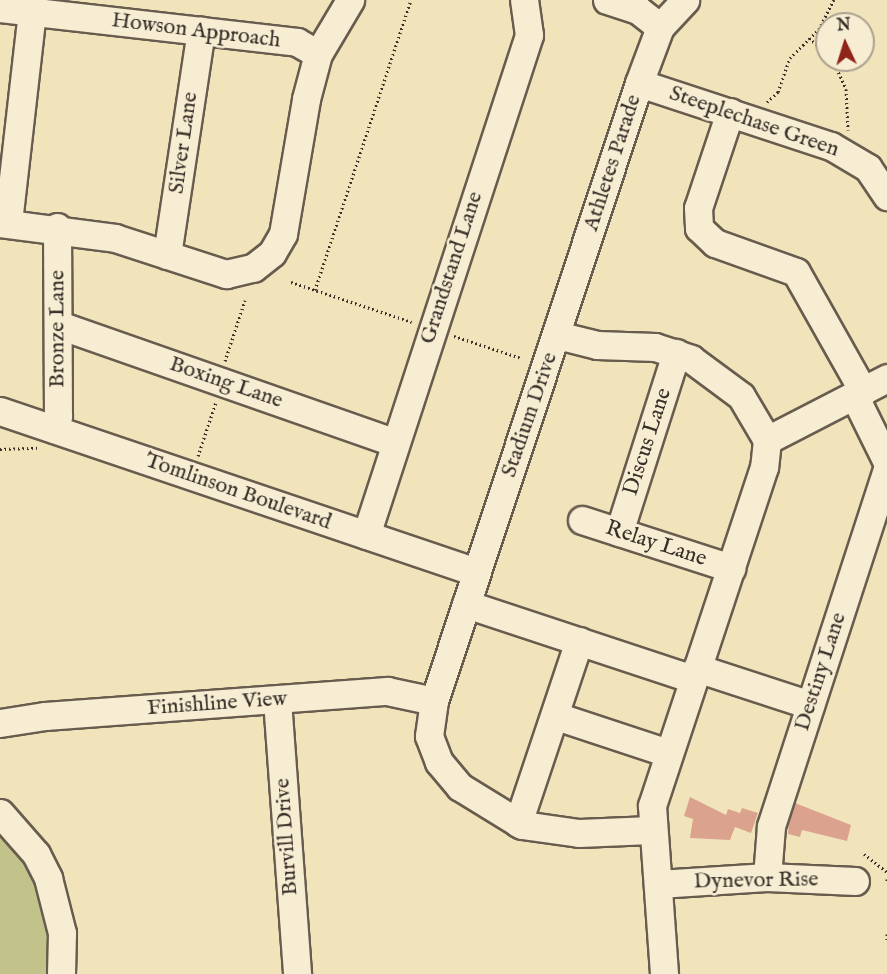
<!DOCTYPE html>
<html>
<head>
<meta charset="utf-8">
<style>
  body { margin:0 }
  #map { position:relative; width:887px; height:974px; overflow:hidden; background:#f1e4bb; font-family:"IM FELL English",serif }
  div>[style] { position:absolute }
  .green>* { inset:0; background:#c2c28b }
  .building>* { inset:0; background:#dba38d }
  .path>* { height:3px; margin-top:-1.5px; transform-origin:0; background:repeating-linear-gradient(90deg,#3b2f29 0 1.5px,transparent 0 4.5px) }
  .roads { filter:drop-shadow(2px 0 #685c4e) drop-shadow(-2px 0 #685c4e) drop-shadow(0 2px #685c4e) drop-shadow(0 -2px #685c4e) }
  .minor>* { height:27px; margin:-13.5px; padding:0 13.5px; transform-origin:13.5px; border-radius:13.5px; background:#f6edd3 }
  span { translate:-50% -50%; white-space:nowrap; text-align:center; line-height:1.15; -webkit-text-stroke:5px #f6edd3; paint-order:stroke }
  .street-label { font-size:22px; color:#3b2f29 }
  .north { position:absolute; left:815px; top:12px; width:60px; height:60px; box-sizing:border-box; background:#f6edd3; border:2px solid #aba18f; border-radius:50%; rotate:356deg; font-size:16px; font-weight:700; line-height:24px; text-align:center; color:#3b2f29 }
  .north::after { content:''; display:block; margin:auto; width:21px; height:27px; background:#8f2418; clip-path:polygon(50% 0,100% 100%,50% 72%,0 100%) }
</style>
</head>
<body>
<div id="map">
  <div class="green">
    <div style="clip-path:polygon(0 828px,35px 873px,48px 911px,48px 974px,0 974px)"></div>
  </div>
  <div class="building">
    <div style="clip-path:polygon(690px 797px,726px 815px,728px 809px,740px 813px,742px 808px,758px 813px,751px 833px,735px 827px,730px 840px,690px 838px,693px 819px,684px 816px)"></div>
    <div style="clip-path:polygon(790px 801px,851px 825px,847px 841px,802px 830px,800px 837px,788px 834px)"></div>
  </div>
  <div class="path">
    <div style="left:809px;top:38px;width:23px;rotate:40deg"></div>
    <div style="left:833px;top:60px;width:32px;rotate:66deg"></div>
    <div style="left:846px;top:89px;width:41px;rotate:87.2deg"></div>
    <div style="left:767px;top:102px;width:15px;rotate:-42deg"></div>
    <div style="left:778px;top:92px;width:36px;rotate:-71deg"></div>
    <div style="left:790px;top:58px;width:41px;rotate:-45deg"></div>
    <div style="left:819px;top:29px;width:33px;rotate:-63deg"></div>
    <div style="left:291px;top:282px;width:127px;rotate:18.3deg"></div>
    <div style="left:315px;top:290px;width:305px;rotate:-71.7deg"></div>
    <div style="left:454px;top:336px;width:71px;rotate:18.2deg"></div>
    <div style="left:225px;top:361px;width:64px;rotate:-71.8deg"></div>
    <div style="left:0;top:449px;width:37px;rotate:-2deg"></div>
    <div style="left:198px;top:456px;width:57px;rotate:-71.6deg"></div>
    <div style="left:864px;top:854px;width:29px;rotate:38deg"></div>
    <div style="left:887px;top:879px;width:2px;rotate:90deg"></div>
    <div style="left:887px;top:934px;width:7px;rotate:90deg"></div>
  </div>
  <div class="roads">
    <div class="minor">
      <div style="left:607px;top:0;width:33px;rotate:18deg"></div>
      <div style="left:638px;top:10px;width:28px;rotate:38deg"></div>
      <div style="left:0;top:8px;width:299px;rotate:6.5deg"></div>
      <div style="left:297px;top:42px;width:24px;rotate:30deg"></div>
      <div style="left:639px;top:83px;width:202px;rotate:18.2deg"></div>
      <div style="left:831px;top:146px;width:43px;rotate:30.7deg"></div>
      <div style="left:868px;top:168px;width:34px;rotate:56deg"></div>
      <div style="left:730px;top:112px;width:101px;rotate:108.4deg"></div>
      <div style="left:698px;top:208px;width:20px;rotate:87deg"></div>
      <div style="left:699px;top:228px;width:22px;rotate:43deg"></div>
      <div style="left:715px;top:243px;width:86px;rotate:19.7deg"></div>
      <div style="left:796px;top:272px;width:137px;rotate:60.6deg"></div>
      <div style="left:8px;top:222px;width:211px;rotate:-83.5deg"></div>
      <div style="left:0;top:223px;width:116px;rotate:7.4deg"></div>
      <div style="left:115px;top:238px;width:117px;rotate:18deg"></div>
      <div style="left:226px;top:274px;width:28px;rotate:-13deg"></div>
      <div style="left:253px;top:268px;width:24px;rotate:-38deg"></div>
      <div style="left:272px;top:253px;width:22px;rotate:-60deg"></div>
      <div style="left:283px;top:234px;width:137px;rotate:-80.3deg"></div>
      <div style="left:306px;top:99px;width:47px;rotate:-75.1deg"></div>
      <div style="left:318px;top:54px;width:63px;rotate:-59.3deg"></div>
      <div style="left:167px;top:255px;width:227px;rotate:-81.4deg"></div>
      <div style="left:59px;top:325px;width:354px;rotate:19.3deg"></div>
      <div style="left:557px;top:335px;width:41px;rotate:14deg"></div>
      <div style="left:597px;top:345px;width:58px;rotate:2deg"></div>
      <div style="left:655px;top:347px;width:38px;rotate:18deg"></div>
      <div style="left:691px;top:359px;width:62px;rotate:36.5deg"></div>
      <div style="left:741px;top:396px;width:51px;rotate:59.4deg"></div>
      <div style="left:767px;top:440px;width:27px;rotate:96deg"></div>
      <div style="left:764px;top:467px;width:357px;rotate:108.3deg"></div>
      <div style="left:652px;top:806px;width:168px;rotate:85.9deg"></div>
      <div style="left:854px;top:395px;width:75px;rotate:63.8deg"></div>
      <div style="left:0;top:411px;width:502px;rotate:18.69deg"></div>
      <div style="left:54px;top:429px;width:14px;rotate:-73deg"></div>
      <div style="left:58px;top:416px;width:189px;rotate:-90.3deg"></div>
      <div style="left:767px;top:440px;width:135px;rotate:-27.3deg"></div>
      <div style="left:582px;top:520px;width:157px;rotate:17.9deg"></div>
      <div style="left:619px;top:532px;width:188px;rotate:-72.3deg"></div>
      <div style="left:366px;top:535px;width:526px;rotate:-71.94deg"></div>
      <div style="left:529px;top:35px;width:35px;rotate:-98deg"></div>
      <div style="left:466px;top:604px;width:239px;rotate:18.3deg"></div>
      <div style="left:697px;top:668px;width:119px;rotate:18.1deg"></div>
      <div style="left:277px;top:700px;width:275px;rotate:85.8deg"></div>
      <div style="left:556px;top:716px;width:118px;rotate:18.3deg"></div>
      <div style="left:0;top:723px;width:46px;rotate:-8.8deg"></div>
      <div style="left:45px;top:716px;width:343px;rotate:-4.2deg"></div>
      <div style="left:387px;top:691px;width:48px;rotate:12deg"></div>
      <div style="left:0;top:813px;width:55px;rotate:48.7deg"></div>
      <div style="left:36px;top:854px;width:27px;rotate:63deg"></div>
      <div style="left:48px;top:878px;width:57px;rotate:75.7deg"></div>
      <div style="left:62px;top:933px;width:41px;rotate:91.4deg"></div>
      <div style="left:518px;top:823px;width:192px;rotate:-71.5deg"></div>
      <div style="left:651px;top:830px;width:72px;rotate:177.6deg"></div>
      <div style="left:579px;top:833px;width:58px;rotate:-172deg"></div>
      <div style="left:522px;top:825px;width:73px;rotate:-148.5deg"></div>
      <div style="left:460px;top:787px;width:33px;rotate:-130deg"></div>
      <div style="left:439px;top:762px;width:28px;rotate:-111deg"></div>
      <div style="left:429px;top:736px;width:35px;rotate:-82deg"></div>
      <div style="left:434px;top:701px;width:651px;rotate:-71.65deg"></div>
      <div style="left:639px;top:83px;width:60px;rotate:-69.4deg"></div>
      <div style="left:660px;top:27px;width:37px;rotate:-47deg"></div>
      <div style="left:767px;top:877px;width:51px;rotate:-85.5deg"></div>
      <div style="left:771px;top:826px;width:376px;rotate:-72deg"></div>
      <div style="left:658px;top:884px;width:109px;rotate:-3.7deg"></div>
      <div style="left:767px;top:877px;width:88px;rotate:2.6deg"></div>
    </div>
  </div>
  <div class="street-label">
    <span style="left:196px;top:31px;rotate:7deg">Howson Approach</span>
    <span style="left:754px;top:122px;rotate:19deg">Steeplechase Green</span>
    <span style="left:184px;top:143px;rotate:-82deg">Silver Lane</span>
    <span style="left:613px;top:163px;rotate:-72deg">Athletes Parade</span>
    <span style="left:452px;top:268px;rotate:-72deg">Grandstand Lane</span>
    <span style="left:58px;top:329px;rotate:-90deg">Bronze Lane</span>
    <span style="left:226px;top:383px;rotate:19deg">Boxing Lane</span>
    <span style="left:530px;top:415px;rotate:-71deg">Stadium Drive</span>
    <span style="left:648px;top:442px;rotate:-72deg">Discus Lane</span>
    <span style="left:238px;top:492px;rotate:19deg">Tomlinson Boulevard</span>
    <span style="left:656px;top:544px;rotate:18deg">Relay Lane</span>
    <span style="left:821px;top:672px;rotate:-72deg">Destiny Lane</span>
    <span style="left:217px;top:704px;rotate:-4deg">Finishline View</span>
    <span style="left:287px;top:837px;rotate:-94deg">Burvill Drive</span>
    <span style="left:756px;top:881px;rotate:-1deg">Dynevor Rise</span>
  </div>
  <div class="north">N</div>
</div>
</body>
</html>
